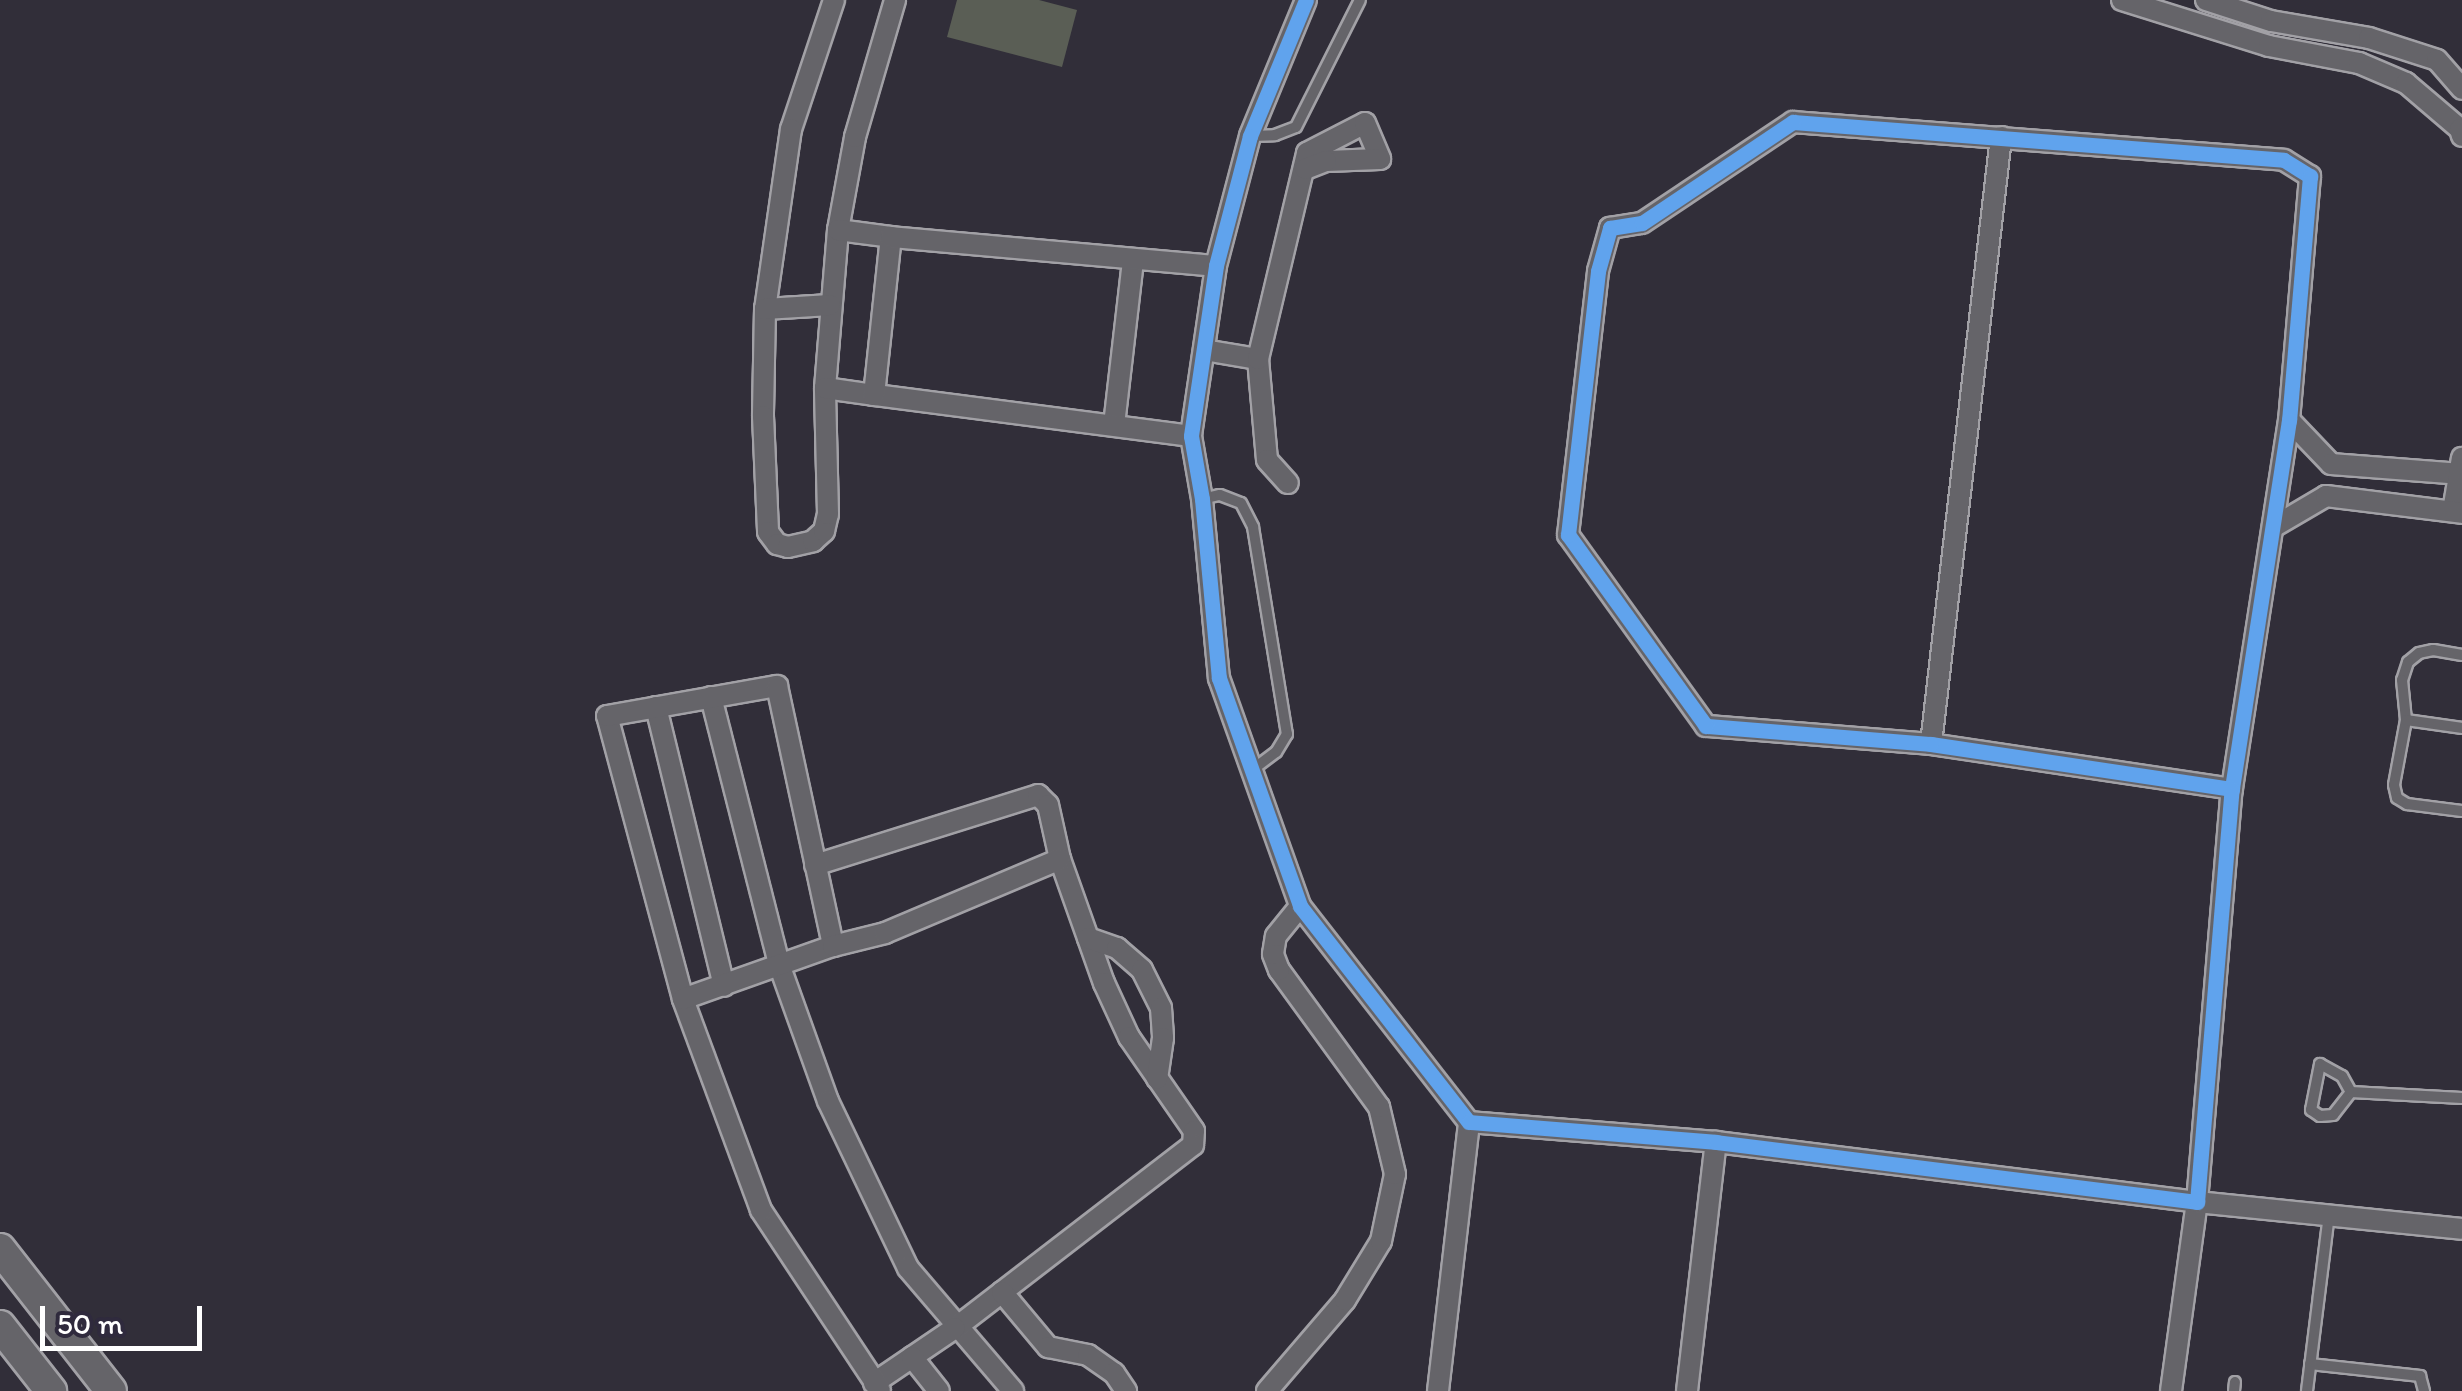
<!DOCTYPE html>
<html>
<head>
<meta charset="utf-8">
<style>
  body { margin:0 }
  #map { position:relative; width:2462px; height:1391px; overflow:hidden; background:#312e39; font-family:Itim,sans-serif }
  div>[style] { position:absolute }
  .green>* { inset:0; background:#5a5e55 }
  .roads { filter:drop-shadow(2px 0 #a2a1a6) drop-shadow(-2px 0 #a2a1a6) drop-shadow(0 2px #a2a1a6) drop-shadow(0 -2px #a2a1a6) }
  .service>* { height:10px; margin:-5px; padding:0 5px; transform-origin:5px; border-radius:5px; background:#656469 }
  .minor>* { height:20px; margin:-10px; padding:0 10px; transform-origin:10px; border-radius:10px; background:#656469 }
  .secondary>* { height:30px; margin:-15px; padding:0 15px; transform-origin:15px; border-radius:15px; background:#656469 }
  .cycleway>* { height:15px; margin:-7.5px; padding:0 7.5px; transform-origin:7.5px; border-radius:7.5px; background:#60a3ed }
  span { translate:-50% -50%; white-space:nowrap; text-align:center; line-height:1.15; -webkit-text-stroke:9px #2f2a3d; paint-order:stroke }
  .scale { position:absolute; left:40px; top:1306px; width:162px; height:45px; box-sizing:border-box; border:5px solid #fff; border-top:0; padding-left:12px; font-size:30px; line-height:35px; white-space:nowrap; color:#fff; -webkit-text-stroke:8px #2f2a3d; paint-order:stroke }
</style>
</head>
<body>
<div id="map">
  <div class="green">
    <div style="clip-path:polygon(957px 0,1039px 0,1077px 10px,1062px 67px,947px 37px)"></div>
  </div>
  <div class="roads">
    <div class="service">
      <div style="left:1251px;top:136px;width:24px;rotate:-2deg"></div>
      <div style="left:1275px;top:135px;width:22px;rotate:-21deg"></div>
      <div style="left:1296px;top:127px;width:142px;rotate:-63.3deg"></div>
      <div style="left:1202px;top:499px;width:18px;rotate:-13deg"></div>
      <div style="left:1220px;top:495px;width:22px;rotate:21deg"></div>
      <div style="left:1241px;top:503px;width:27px;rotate:63deg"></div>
      <div style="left:1253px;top:527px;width:210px;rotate:80.7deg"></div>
      <div style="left:1287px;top:734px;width:21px;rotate:121deg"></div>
      <div style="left:1276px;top:752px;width:30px;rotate:143deg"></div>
      <div style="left:2462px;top:655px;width:29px;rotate:-170deg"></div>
      <div style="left:2433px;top:650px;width:14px;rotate:168deg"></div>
      <div style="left:2419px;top:653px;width:14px;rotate:141deg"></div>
      <div style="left:2408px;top:662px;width:19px;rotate:108deg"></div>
      <div style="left:2402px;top:680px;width:40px;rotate:84.3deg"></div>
      <div style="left:2406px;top:720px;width:66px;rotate:100.5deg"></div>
      <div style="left:2394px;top:785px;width:13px;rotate:77deg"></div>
      <div style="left:2397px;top:798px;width:12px;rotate:31deg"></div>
      <div style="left:2407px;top:804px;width:55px;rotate:7.3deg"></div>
      <div style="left:2406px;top:720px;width:57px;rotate:8.1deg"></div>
      <div style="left:2351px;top:1092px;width:29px;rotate:128deg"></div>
      <div style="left:2333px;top:1115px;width:13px;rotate:176deg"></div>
      <div style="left:2320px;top:1116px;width:11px;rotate:-146deg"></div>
      <div style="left:2311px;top:1110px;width:47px;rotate:-78.9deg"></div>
      <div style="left:2320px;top:1064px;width:25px;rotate:29deg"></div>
      <div style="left:2342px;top:1076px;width:18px;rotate:61deg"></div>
      <div style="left:2351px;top:1092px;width:111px;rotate:3.1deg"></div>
      <div style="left:2310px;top:1364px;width:111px;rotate:6.2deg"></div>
      <div style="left:2420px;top:1376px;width:16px;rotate:75deg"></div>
      <div style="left:2234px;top:1391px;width:9px;rotate:-84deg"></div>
      <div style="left:2307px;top:1391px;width:177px;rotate:-82.9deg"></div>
    </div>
    <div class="minor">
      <div style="left:834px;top:0;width:136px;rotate:108.4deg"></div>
      <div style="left:791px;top:129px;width:182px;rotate:98.2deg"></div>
      <div style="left:765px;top:309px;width:107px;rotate:91.1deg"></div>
      <div style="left:763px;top:416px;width:116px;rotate:87.5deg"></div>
      <div style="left:768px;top:532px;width:15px;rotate:53deg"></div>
      <div style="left:777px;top:544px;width:11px;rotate:15deg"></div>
      <div style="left:788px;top:547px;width:26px;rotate:-13deg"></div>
      <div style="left:813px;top:541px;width:15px;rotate:-42deg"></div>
      <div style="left:824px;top:531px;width:17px;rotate:-77deg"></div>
      <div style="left:828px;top:514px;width:126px;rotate:-91.4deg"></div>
      <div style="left:825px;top:388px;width:159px;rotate:-85.3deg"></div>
      <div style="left:838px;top:230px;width:95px;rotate:-79.6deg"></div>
      <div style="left:855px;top:137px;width:143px;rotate:-73.7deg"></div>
      <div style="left:1306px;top:0;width:147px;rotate:112.4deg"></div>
      <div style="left:1250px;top:136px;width:134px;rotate:104.7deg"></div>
      <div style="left:1216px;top:266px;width:172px;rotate:98.4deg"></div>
      <div style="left:1191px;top:436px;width:64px;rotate:80.1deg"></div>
      <div style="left:1202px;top:499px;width:180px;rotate:84.6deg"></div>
      <div style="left:1219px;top:678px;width:242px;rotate:70.4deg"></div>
      <div style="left:1300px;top:906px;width:274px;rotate:52deg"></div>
      <div style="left:1469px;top:1122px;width:248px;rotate:4.6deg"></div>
      <div style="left:1716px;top:1142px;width:485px;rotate:7.1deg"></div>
      <div style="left:2197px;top:1202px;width:414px;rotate:-85.2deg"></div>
      <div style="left:2122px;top:0;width:154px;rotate:17.4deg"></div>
      <div style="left:2269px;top:46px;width:92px;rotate:10.7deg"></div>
      <div style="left:2359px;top:63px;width:51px;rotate:23.1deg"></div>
      <div style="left:2406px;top:83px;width:71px;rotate:40.4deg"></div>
      <div style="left:2460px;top:129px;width:7px;rotate:74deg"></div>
      <div style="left:2206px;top:0;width:68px;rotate:17.9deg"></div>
      <div style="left:2271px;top:21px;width:99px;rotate:9.8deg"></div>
      <div style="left:2369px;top:38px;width:71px;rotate:17.9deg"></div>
      <div style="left:2437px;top:60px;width:38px;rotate:49deg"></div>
      <div style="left:1793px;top:122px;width:492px;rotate:4.4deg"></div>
      <div style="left:2284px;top:160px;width:31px;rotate:32deg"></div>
      <div style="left:2310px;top:176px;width:245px;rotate:94.9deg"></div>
      <div style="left:2289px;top:420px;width:373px;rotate:98.8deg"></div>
      <div style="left:2232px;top:789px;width:304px;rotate:-171.5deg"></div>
      <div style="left:1931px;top:744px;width:226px;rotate:-175.4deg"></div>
      <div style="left:1706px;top:726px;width:236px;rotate:-125.8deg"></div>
      <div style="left:1568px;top:535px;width:266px;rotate:-83.5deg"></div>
      <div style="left:1598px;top:271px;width:45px;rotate:-74.4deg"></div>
      <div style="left:1610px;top:228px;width:32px;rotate:-9deg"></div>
      <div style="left:1642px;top:223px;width:182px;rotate:-33.8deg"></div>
      <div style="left:838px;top:230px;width:53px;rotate:7.5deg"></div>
      <div style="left:765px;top:309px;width:65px;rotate:-3.5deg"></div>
      <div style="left:1204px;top:350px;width:55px;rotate:9.5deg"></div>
      <div style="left:1258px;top:359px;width:101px;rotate:84.9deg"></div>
      <div style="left:1267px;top:460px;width:31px;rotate:48deg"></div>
      <div style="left:1258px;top:359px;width:212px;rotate:-76.6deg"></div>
      <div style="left:1307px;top:153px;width:65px;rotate:-27.3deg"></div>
      <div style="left:1365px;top:123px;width:39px;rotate:67deg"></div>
      <div style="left:1380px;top:159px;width:54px;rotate:177.9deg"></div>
      <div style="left:1326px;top:161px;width:22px;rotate:159deg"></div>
      <div style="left:825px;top:388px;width:49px;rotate:8.1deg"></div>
      <div style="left:2289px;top:420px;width:61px;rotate:46.3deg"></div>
      <div style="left:2331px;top:464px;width:131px;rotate:4.4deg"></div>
      <div style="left:1114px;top:425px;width:165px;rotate:-83.4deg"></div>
      <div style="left:1191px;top:436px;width:320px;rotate:-172.6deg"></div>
      <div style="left:874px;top:395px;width:159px;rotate:-83.9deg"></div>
      <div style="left:891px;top:237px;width:326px;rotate:5.1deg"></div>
      <div style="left:2453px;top:511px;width:54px;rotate:-80.4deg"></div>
      <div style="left:2275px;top:526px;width:59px;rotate:-30.5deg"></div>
      <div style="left:2326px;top:496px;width:137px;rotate:7.1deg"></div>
      <div style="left:711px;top:697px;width:279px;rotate:75.7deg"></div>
      <div style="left:780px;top:967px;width:142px;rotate:70.3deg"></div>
      <div style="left:828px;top:1101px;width:185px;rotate:64.4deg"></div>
      <div style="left:908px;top:1268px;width:162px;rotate:49.5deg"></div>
      <div style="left:656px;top:707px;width:287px;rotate:76.3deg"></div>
      <div style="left:1931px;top:744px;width:611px;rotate:-83.42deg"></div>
      <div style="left:815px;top:865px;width:234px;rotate:-17.4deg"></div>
      <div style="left:1038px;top:795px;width:14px;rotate:45deg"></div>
      <div style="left:1048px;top:805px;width:55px;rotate:77.5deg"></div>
      <div style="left:1060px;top:859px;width:132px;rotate:70.5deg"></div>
      <div style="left:1104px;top:983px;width:60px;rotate:65.2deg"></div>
      <div style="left:1129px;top:1037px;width:114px;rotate:55.3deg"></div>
      <div style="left:1194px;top:1131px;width:14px;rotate:94deg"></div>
      <div style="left:1193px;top:1145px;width:300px;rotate:142.4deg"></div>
      <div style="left:955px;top:1328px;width:98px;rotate:145.8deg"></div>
      <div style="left:1088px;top:938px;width:31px;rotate:19deg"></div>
      <div style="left:1117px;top:948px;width:33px;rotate:41deg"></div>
      <div style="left:1142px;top:970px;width:42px;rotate:63.4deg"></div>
      <div style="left:1161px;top:1008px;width:30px;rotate:86deg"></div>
      <div style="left:1163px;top:1038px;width:41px;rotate:98.3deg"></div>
      <div style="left:683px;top:999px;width:293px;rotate:-105deg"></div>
      <div style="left:607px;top:716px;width:173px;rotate:-10deg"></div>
      <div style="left:777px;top:686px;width:266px;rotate:77.8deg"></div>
      <div style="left:1002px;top:1292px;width:72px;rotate:50.1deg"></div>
      <div style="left:1048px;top:1347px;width:41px;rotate:11.3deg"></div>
      <div style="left:1088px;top:1355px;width:32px;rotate:35deg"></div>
      <div style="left:1114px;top:1373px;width:22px;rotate:56deg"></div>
      <div style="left:912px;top:1357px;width:43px;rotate:51.5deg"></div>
      <div style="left:880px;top:1390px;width:216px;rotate:-123.5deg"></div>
      <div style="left:761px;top:1210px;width:225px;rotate:-110.3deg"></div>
      <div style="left:683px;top:999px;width:159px;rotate:-19.5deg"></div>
      <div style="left:833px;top:946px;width:54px;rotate:-14deg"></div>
      <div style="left:885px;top:933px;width:190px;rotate:-22.9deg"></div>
      <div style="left:1267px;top:1391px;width:120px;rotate:-49.4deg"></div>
      <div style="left:1345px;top:1300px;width:69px;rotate:-58.6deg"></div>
      <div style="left:1381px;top:1241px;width:68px;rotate:-78.2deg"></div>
      <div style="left:1395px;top:1174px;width:69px;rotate:-103.4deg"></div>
      <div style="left:1379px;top:1107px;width:170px;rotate:-126.1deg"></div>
      <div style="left:1279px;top:970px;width:17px;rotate:-111deg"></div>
      <div style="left:1273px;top:954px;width:18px;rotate:-81deg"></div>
      <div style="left:1276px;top:936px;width:38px;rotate:-51deg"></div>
      <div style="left:1438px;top:1391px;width:271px;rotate:-83.4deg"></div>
      <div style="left:1687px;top:1391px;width:251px;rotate:-83.4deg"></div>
      <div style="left:2171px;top:1391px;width:191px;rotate:-82.2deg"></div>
      <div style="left:2197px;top:1202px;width:266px;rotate:5.8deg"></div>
    </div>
    <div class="secondary">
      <div style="left:0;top:1249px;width:180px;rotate:52deg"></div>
      <div style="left:0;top:1326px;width:83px;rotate:51.9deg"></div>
    </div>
  </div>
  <div class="cycleway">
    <div style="left:1306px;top:0;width:147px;rotate:112.4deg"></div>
    <div style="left:1250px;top:136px;width:134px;rotate:104.7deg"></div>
    <div style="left:1216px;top:266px;width:172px;rotate:98.4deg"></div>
    <div style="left:1191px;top:436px;width:64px;rotate:80.1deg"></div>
    <div style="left:1202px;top:499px;width:180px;rotate:84.6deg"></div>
    <div style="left:1219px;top:678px;width:242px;rotate:70.4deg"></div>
    <div style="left:1300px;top:906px;width:274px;rotate:52deg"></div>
    <div style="left:1469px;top:1122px;width:248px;rotate:4.6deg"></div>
    <div style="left:1716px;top:1142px;width:485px;rotate:7.1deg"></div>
    <div style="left:2197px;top:1202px;width:414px;rotate:-85.2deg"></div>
    <div style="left:1793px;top:122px;width:492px;rotate:4.4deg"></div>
    <div style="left:2284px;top:160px;width:31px;rotate:32deg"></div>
    <div style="left:2310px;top:176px;width:245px;rotate:94.9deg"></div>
    <div style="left:2289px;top:420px;width:373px;rotate:98.8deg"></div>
    <div style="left:2232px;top:789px;width:304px;rotate:-171.5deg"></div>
    <div style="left:1931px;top:744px;width:226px;rotate:-175.4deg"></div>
    <div style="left:1706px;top:726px;width:236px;rotate:-125.8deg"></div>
    <div style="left:1568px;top:535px;width:266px;rotate:-83.5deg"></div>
    <div style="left:1598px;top:271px;width:45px;rotate:-74.4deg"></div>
    <div style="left:1610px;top:228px;width:32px;rotate:-9deg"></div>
    <div style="left:1642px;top:223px;width:182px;rotate:-33.8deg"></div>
  </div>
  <div class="scale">50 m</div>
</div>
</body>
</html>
